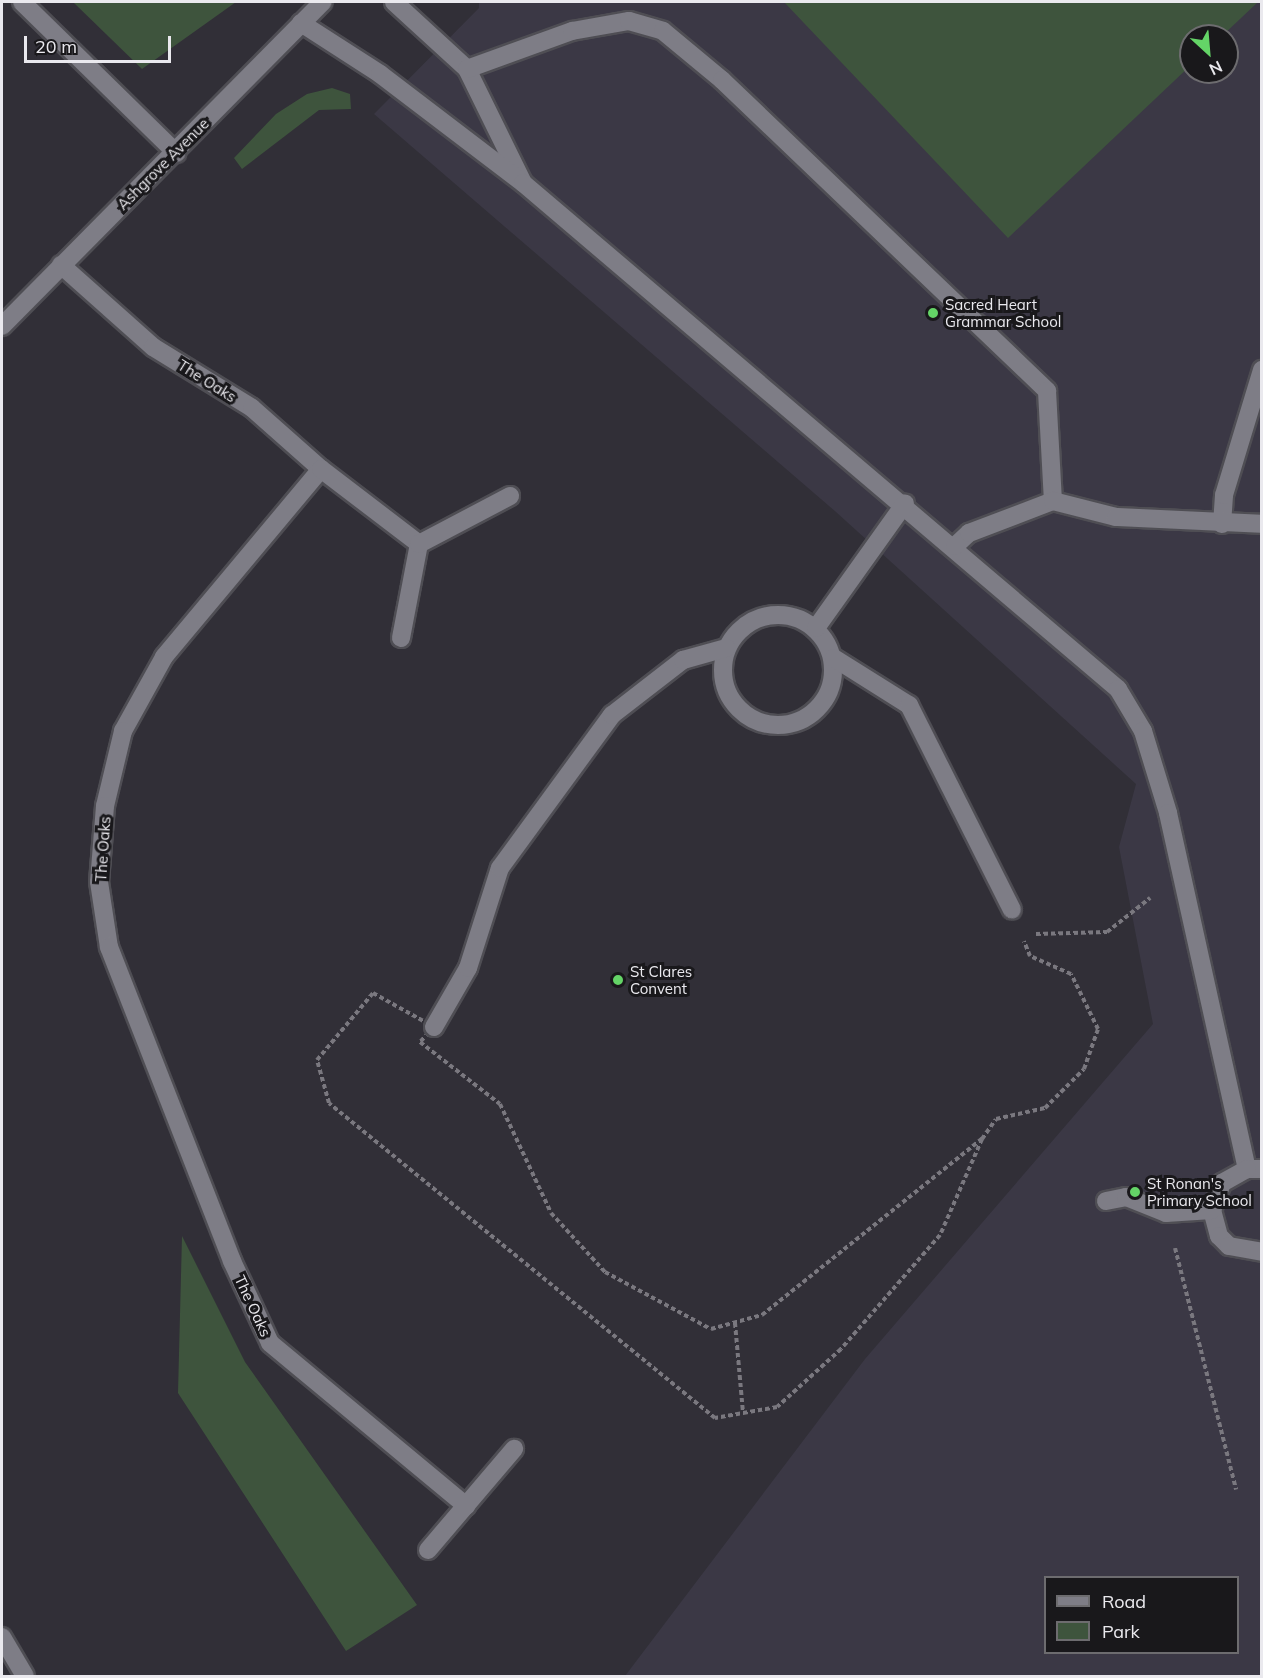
<!DOCTYPE html>
<html>
<head>
<meta charset="utf-8">
<style>
  body { margin:0 }
  #map { position:relative; width:1263px; height:1678px; overflow:hidden; background:#312f37; font-family:Mulish,sans-serif }
  div>[style] { position:absolute }
  .built>* { inset:0; background:#3b3845 }
  .green>* { inset:0; background:#3e543d }
  .path>* { height:4px; margin-top:-2px; transform-origin:0; background:repeating-linear-gradient(90deg,#7a787f 0 4.5px,transparent 0 7.5px) }
  .roads { filter:drop-shadow(2px 0 #4f4e54) drop-shadow(-2px 0 #4f4e54) drop-shadow(0 2px #4f4e54) drop-shadow(0 -2px #4f4e54) }
  .minor>* { height:18px; margin:-9px; padding:0 9px; transform-origin:9px; border-radius:9px; background:#7e7d86 }
  .minor>.ring { margin:-9px; padding:0; box-sizing:content-box; background:none; border:18px solid #7e7d86; border-radius:50% }
  .dots>* { width:16px; height:16px; translate:-50% -50%; box-sizing:border-box; border:3px solid #19181b; border-radius:50% }
  span { translate:-50% -50%; white-space:nowrap; text-align:center; line-height:1.15; -webkit-text-stroke:6px #19181b; paint-order:stroke }
  .street-label { font-size:15px; color:#eae9ee }
  .poi-label { font-size:15px; color:#eae9ee }
  .left { translate:0 -50%; text-align:left }
  .frame { position:absolute; inset:0; border:3px solid #eae9ee; pointer-events:none }
  .legend { position:absolute; left:1044px; top:1576px; width:195px; height:78px; box-sizing:border-box; background:#19181b; border:2px solid #6d6c6f; margin:0; padding:8px 10px; list-style:none; font-size:18px; color:#eae9ee }
  .legend li { display:flex; align-items:center; gap:12px; height:30px }
  .legend b { width:30px; border:2px solid #6d6c6f }
  .north { position:absolute; left:1179px; top:24px; width:60px; height:60px; box-sizing:border-box; background:#19181b; border:2px solid #6d6c6f; border-radius:50%; rotate:154deg; font-size:16px; font-weight:700; line-height:24px; text-align:center; color:#eae9ee }
  .north::after { content:''; display:block; margin:auto; width:21px; height:27px; background:#64d467; clip-path:polygon(50% 0,100% 100%,50% 72%,0 100%) }
  .scale { position:absolute; left:24px; top:36px; width:147px; height:27px; box-sizing:border-box; border:3px solid #eae9ee; border-top:0; padding-left:8px; font-size:18px; line-height:21px; white-space:nowrap; color:#eae9ee; -webkit-text-stroke:4px #19181b; paint-order:stroke }
</style>
</head>
<body>
<div id="map">
  <div class="built">
    <div style="clip-path:polygon(evenodd,479px 2px,1261px 2px,1261px 1676px,625px 1676px,865px 1359px,1153px 1024px,1119px 847px,1136px 784px,836px 512px,374px 114px,479px 8px,479px 2px,1191px 36px,1227px 36px,1227px 72px,1191px 72px,1191px 36px,479px 2px,1046px 1578px,1238px 1578px,1238px 1652px,1046px 1652px,1046px 1578px)"></div>
  </div>
  <div class="green">
    <div style="clip-path:polygon(73px 2px,236px 2px,142px 69px)"></div>
    <div style="clip-path:polygon(784px 2px,1258px 2px,1222px 36px,1191px 36px,1191px 65px,1008px 238px)"></div>
    <div style="clip-path:polygon(332px 88px,350px 94px,351px 109px,319px 110px,242px 169px,234px 158px,276px 114px,307px 94px)"></div>
    <div style="clip-path:polygon(182px 1236px,245px 1362px,417px 1605px,346px 1651px,178px 1393px)"></div>
  </div>
  <div class="path">
    <div style="left:1036px;top:934px;width:71px;rotate:-1.6deg"></div>
    <div style="left:1107px;top:932px;width:55px;rotate:-38.3deg"></div>
    <div style="left:373px;top:993px;width:70px;rotate:29.1deg"></div>
    <div style="left:434px;top:1027px;width:21px;rotate:133deg"></div>
    <div style="left:420px;top:1042px;width:101px;rotate:37.8deg"></div>
    <div style="left:500px;top:1104px;width:120px;rotate:64.9deg"></div>
    <div style="left:551px;top:1213px;width:80px;rotate:47.5deg"></div>
    <div style="left:605px;top:1272px;width:120px;rotate:28.3deg"></div>
    <div style="left:711px;top:1329px;width:53px;rotate:-15.4deg"></div>
    <div style="left:762px;top:1315px;width:282px;rotate:-38.7deg"></div>
    <div style="left:982px;top:1139px;width:105px;rotate:113.6deg"></div>
    <div style="left:940px;top:1235px;width:151px;rotate:131deg"></div>
    <div style="left:841px;top:1349px;width:86px;rotate:137.8deg"></div>
    <div style="left:777px;top:1407px;width:63px;rotate:169.9deg"></div>
    <div style="left:715px;top:1418px;width:498px;rotate:-140.8deg"></div>
    <div style="left:329px;top:1103px;width:45px;rotate:-105.6deg"></div>
    <div style="left:317px;top:1060px;width:87px;rotate:-50.1deg"></div>
    <div style="left:982px;top:1139px;width:24px;rotate:-55deg"></div>
    <div style="left:996px;top:1119px;width:50px;rotate:-12.7deg"></div>
    <div style="left:1045px;top:1108px;width:55px;rotate:-45deg"></div>
    <div style="left:1084px;top:1069px;width:42px;rotate:-70.7deg"></div>
    <div style="left:1098px;top:1029px;width:61px;rotate:-116.1deg"></div>
    <div style="left:1071px;top:974px;width:45px;rotate:-156.3deg"></div>
    <div style="left:1030px;top:956px;width:16px;rotate:-112deg"></div>
    <div style="left:1175px;top:1248px;width:249px;rotate:75.8deg"></div>
    <div style="left:735px;top:1323px;width:89px;rotate:84.9deg"></div>
  </div>
  <div class="roads">
    <div class="minor">
      <div style="left:22px;top:2px;width:216px;rotate:44.4deg"></div>
      <div style="left:394px;top:2px;width:99px;rotate:42.5deg"></div>
      <div style="left:467px;top:69px;width:125px;rotate:63.8deg"></div>
      <div style="left:301px;top:23px;width:94px;rotate:32.8deg"></div>
      <div style="left:380px;top:74px;width:180px;rotate:37.3deg"></div>
      <div style="left:523px;top:183px;width:781px;rotate:40.38deg"></div>
      <div style="left:1118px;top:689px;width:49px;rotate:59.2deg"></div>
      <div style="left:1143px;top:731px;width:86px;rotate:73deg"></div>
      <div style="left:1168px;top:813px;width:365px;rotate:77.5deg"></div>
      <div style="left:467px;top:69px;width:112px;rotate:-19.9deg"></div>
      <div style="left:572px;top:31px;width:58px;rotate:-10deg"></div>
      <div style="left:629px;top:21px;width:35px;rotate:16deg"></div>
      <div style="left:663px;top:31px;width:77px;rotate:39.7deg"></div>
      <div style="left:722px;top:80px;width:450px;rotate:43.7deg"></div>
      <div style="left:1047px;top:391px;width:110px;rotate:86.9deg"></div>
      <div style="left:61px;top:265px;width:123px;rotate:41.7deg"></div>
      <div style="left:153px;top:347px;width:116px;rotate:31.6deg"></div>
      <div style="left:252px;top:408px;width:92px;rotate:41.5deg"></div>
      <div style="left:321px;top:469px;width:245px;rotate:129.9deg"></div>
      <div style="left:164px;top:657px;width:85px;rotate:119deg"></div>
      <div style="left:123px;top:731px;width:77px;rotate:103.5deg"></div>
      <div style="left:105px;top:806px;width:76px;rotate:94.5deg"></div>
      <div style="left:99px;top:882px;width:66px;rotate:81.3deg"></div>
      <div style="left:109px;top:947px;width:337px;rotate:68.6deg"></div>
      <div style="left:232px;top:1261px;width:90px;rotate:65.1deg"></div>
      <div style="left:270px;top:1343px;width:255px;rotate:39.7deg"></div>
      <div style="left:2px;top:326px;width:456px;rotate:-45.3deg"></div>
      <div style="left:321px;top:469px;width:123px;rotate:37.4deg"></div>
      <div style="left:1222px;top:524px;width:29px;rotate:-86deg"></div>
      <div style="left:1224px;top:495px;width:131px;rotate:-73.1deg"></div>
      <div style="left:955px;top:546px;width:19px;rotate:-43deg"></div>
      <div style="left:969px;top:533px;width:90px;rotate:-20.9deg"></div>
      <div style="left:1053px;top:501px;width:65px;rotate:14.3deg"></div>
      <div style="left:1116px;top:517px;width:146px;rotate:2.7deg"></div>
      <div class="ring" style="left:723px;top:615px;width:92px;height:92px"></div>
      <div style="left:816px;top:628px;width:153px;rotate:-54.5deg"></div>
      <div style="left:401px;top:638px;width:96px;rotate:-79.2deg"></div>
      <div style="left:419px;top:544px;width:103px;rotate:-27.8deg"></div>
      <div style="left:834px;top:658px;width:89px;rotate:32.1deg"></div>
      <div style="left:909px;top:705px;width:229px;rotate:63.3deg"></div>
      <div style="left:434px;top:1027px;width:68px;rotate:-60deg"></div>
      <div style="left:468px;top:968px;width:105px;rotate:-72.3deg"></div>
      <div style="left:500px;top:868px;width:190px;rotate:-53.8deg"></div>
      <div style="left:612px;top:715px;width:90px;rotate:-37.8deg"></div>
      <div style="left:683px;top:660px;width:45px;rotate:-15.6deg"></div>
      <div style="left:1262px;top:1169px;width:15px;rotate:180deg"></div>
      <div style="left:1247px;top:1169px;width:29px;rotate:151deg"></div>
      <div style="left:1222px;top:1183px;width:29px;rotate:110deg"></div>
      <div style="left:1212px;top:1210px;width:27px;rotate:75deg"></div>
      <div style="left:1219px;top:1236px;width:14px;rotate:45deg"></div>
      <div style="left:1229px;top:1246px;width:34px;rotate:10deg"></div>
      <div style="left:1106px;top:1201px;width:20px;rotate:-11deg"></div>
      <div style="left:1126px;top:1197px;width:43px;rotate:21.8deg"></div>
      <div style="left:1166px;top:1213px;width:46px;rotate:-3.7deg"></div>
      <div style="left:428px;top:1550px;width:133px;rotate:-49.6deg"></div>
      <div style="left:2px;top:1637px;width:45px;rotate:59.5deg"></div>
    </div>
  </div>
  <div class="dots">
    <div style="left:933px;top:313px;background:#64d467"></div>
    <div style="left:618px;top:980px;background:#64d467"></div>
    <div style="left:1135px;top:1192px;background:#64d467"></div>
  </div>
  <div class="street-label">
    <span style="left:163px;top:164px;rotate:-45deg">Ashgrove Avenue</span>
    <span style="left:207px;top:381px;rotate:32deg">The Oaks</span>
    <span style="left:103px;top:849px;rotate:-86deg">The Oaks</span>
    <span style="left:253px;top:1306px;rotate:65deg">The Oaks</span>
  </div>
  <div class="poi-label">
    <span class="left" style="left:945px;top:313px">Sacred Heart<br>Grammar School</span>
    <span class="left" style="left:630px;top:980px">St Clares<br>Convent</span>
    <span class="left" style="left:1147px;top:1192px">St Ronan's<br>Primary School</span>
  </div>
  <div class="frame"></div>
  <ul class="legend">
  <li><b style="height:8px;background:#7e7d86"></b>Road</li>
  <li><b style="height:16px;background:#3e543d"></b>Park</li>
  </ul>
  <div class="north">N</div>
  <div class="scale">20 m</div>
</div>
</body>
</html>
